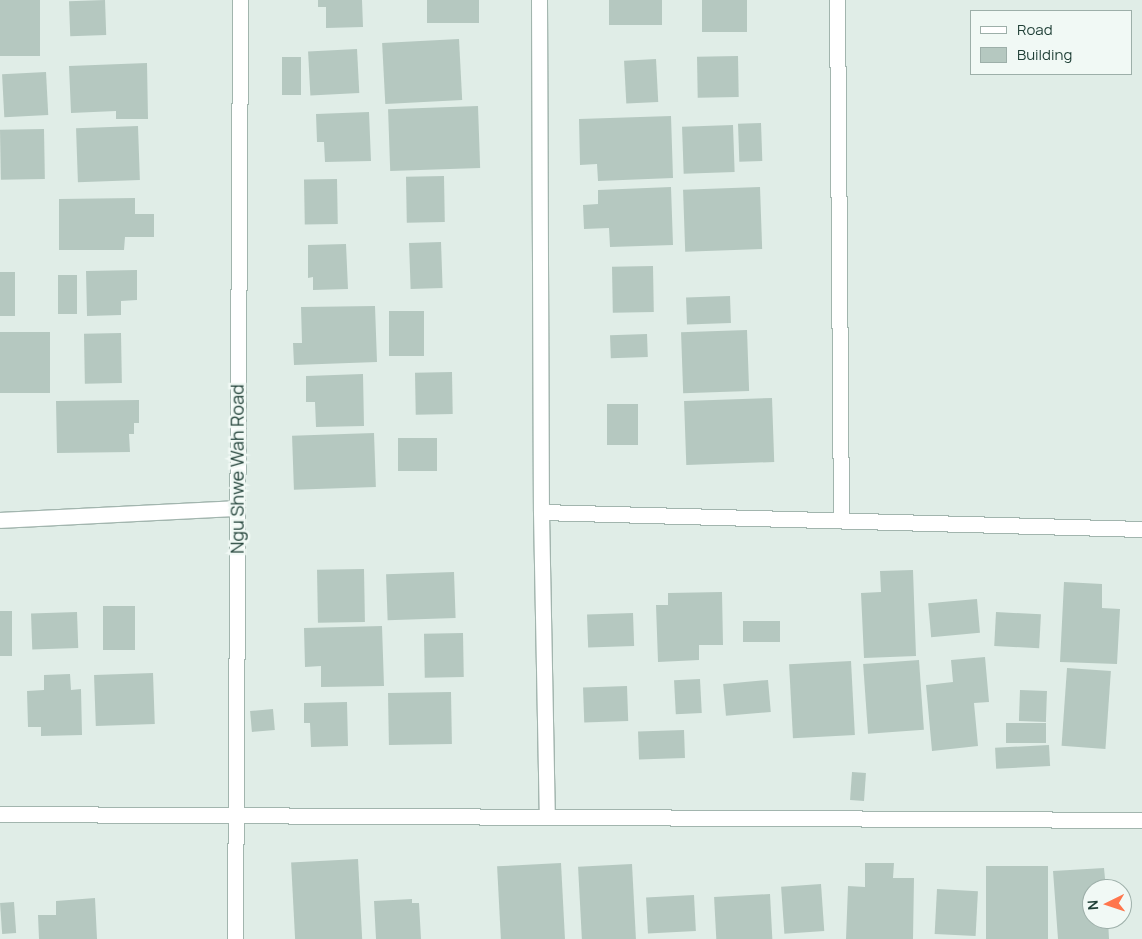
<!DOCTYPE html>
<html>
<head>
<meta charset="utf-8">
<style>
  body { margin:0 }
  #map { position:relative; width:1142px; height:939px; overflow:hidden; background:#e0ede7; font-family:Manrope,sans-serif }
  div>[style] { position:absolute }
  .building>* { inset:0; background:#b5c8c0; transform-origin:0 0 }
  .roads { filter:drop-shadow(1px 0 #a2b5ae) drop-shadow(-1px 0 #a2b5ae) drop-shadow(0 1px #a2b5ae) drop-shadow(0 -1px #a2b5ae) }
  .minor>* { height:15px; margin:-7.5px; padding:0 7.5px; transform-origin:7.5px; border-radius:7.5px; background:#fff }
  .tertiary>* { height:15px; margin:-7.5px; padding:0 7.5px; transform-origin:7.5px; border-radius:7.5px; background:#fff }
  span { translate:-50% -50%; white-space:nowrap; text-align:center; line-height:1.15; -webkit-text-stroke:5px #f1f9f5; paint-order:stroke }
  .street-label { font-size:18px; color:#1f3f36 }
  .legend { position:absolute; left:970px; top:10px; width:162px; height:65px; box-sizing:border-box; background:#f1f9f5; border:1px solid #9dafa9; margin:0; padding:6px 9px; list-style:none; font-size:15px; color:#1f3f36 }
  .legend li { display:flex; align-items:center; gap:10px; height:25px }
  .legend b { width:25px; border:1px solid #9dafa9 }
  .north { position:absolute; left:1082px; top:879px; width:50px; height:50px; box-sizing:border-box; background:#f1f9f5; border:1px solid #9dafa9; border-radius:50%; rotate:266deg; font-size:14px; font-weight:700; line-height:20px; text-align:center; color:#1f3f36 }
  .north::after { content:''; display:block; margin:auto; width:18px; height:22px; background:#ff764c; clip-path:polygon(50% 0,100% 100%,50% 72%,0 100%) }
</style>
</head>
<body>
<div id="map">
  <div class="building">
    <div style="left:0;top:0;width:40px;height:56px"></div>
    <div style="left:105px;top:0;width:35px;height:36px;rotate:88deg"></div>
    <div style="clip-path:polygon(318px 0,362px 0,363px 27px,326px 28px,326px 7px,318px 7px)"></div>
    <div style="left:427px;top:0;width:52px;height:23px"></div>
    <div style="left:609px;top:0;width:53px;height:25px"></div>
    <div style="left:702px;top:0;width:45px;height:32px"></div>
    <div style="left:459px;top:39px;width:61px;height:77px;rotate:87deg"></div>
    <div style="left:357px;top:49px;width:44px;height:49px;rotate:87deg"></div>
    <div style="left:738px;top:56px;width:41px;height:41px;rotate:89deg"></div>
    <div style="left:301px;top:57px;width:38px;height:19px;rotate:90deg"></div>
    <div style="left:656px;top:59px;width:43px;height:32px;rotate:87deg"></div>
    <div style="clip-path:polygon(147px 63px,148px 119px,116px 119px,116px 111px,71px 113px,69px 66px)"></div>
    <div style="left:46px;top:72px;width:43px;height:44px;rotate:87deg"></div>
    <div style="left:478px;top:106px;width:62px;height:90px;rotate:88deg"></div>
    <div style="clip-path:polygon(369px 112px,371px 161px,325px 162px,324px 142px,317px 142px,316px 114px)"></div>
    <div style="clip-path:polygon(671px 116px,673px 178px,598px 181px,597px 164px,580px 165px,579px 119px)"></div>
    <div style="left:761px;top:123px;width:38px;height:23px;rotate:88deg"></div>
    <div style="left:733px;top:125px;width:47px;height:51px;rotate:88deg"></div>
    <div style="left:138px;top:126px;width:54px;height:62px;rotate:88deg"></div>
    <div style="left:44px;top:129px;width:50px;height:44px;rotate:89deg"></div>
    <div style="left:444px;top:176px;width:46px;height:38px;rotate:89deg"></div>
    <div style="left:337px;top:179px;width:45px;height:33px;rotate:89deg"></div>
    <div style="clip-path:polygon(671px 187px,673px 245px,610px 247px,609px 228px,584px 229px,583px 205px,598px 204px,598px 190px)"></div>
    <div style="left:760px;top:187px;width:62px;height:77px;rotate:88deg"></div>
    <div style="clip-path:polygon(135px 198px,135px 214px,154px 214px,154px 237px,125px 237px,124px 250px,59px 250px,59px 199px)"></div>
    <div style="left:441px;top:242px;width:46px;height:32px;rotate:88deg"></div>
    <div style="clip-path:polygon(346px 244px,348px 289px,313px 290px,313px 277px,308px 278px,308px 245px)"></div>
    <div style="left:653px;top:266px;width:46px;height:41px;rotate:89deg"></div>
    <div style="clip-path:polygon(137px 270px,137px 300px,121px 301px,121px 315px,87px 316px,86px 271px)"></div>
    <div style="left:0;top:272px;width:15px;height:44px"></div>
    <div style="left:58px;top:275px;width:19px;height:39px"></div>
    <div style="left:730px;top:296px;width:27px;height:44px;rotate:88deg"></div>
    <div style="clip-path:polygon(375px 306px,377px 362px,294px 365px,293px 343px,302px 343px,301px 307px)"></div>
    <div style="left:389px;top:311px;width:35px;height:45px"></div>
    <div style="left:747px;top:330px;width:61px;height:66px;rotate:88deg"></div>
    <div style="left:50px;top:332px;width:61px;height:50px;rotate:90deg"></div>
    <div style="left:121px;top:333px;width:50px;height:37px;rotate:89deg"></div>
    <div style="left:647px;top:334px;width:23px;height:37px;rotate:88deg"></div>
    <div style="left:452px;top:372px;width:42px;height:37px;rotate:89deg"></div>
    <div style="clip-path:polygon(363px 374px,364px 426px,316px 427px,315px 402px,306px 402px,306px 376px)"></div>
    <div style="left:772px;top:398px;width:64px;height:88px;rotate:88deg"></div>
    <div style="clip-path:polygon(139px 400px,139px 423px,134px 423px,134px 434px,129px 434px,130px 452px,57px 453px,56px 401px)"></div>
    <div style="left:607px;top:404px;width:31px;height:41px"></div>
    <div style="left:374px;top:433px;width:54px;height:82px;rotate:88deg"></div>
    <div style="left:437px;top:438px;width:33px;height:39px;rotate:90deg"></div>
    <div style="left:364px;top:569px;width:53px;height:47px;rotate:89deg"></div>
    <div style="clip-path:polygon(913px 570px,916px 656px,864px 658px,861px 593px,881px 592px,880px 571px)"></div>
    <div style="left:454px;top:572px;width:46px;height:68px;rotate:88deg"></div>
    <div style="clip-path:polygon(1064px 582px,1102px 584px,1102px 608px,1120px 609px,1117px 664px,1060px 662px)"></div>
    <div style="clip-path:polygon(722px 592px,723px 645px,699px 645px,699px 660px,658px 662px,656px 605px,668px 605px,668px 593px)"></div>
    <div style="left:977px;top:599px;width:34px;height:49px;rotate:85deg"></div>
    <div style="left:103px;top:606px;width:32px;height:44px"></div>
    <div style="left:0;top:611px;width:12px;height:45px"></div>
    <div style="left:77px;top:612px;width:36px;height:46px;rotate:88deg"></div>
    <div style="left:996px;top:612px;width:45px;height:34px;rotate:3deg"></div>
    <div style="left:633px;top:613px;width:33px;height:46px;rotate:88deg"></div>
    <div style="left:780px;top:621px;width:21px;height:37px;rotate:90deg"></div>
    <div style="clip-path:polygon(382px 626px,384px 686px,321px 687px,321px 666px,305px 667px,304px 628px)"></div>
    <div style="left:463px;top:633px;width:44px;height:39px;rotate:89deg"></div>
    <div style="clip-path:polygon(985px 657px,989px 702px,974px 703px,978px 746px,932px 751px,926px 685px,953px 682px,951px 660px)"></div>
    <div style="left:919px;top:660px;width:70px;height:56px;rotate:86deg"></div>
    <div style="left:851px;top:661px;width:74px;height:62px;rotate:87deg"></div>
    <div style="left:1067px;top:668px;width:44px;height:78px;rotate:4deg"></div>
    <div style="left:153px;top:673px;width:51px;height:59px;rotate:88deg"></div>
    <div style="clip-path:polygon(70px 674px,71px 690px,81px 689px,82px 735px,41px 736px,41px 727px,28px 727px,27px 691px,44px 690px,44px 675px)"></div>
    <div style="left:700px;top:679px;width:34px;height:26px;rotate:87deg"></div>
    <div style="left:768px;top:680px;width:32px;height:45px;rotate:85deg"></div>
    <div style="left:627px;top:686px;width:35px;height:44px;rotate:88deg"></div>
    <div style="left:1020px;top:690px;width:27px;height:31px;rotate:2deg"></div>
    <div style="left:451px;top:692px;width:52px;height:63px;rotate:89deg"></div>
    <div style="clip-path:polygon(347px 702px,348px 746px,311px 747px,310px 723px,304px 723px,304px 703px)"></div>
    <div style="left:273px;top:709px;width:21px;height:23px;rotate:85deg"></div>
    <div style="left:1006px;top:723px;width:40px;height:20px"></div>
    <div style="left:684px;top:730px;width:28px;height:46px;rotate:88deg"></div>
    <div style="left:1049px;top:745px;width:21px;height:54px;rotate:87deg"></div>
    <div style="left:852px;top:772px;width:14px;height:28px;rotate:4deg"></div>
    <div style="left:358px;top:859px;width:80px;height:67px;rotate:87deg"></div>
    <div style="left:561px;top:863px;width:76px;height:64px;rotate:87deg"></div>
    <div style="clip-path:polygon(865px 863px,894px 863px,893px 878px,914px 878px,913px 939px,846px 939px,848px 886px,865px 887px)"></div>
    <div style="left:632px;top:864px;width:75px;height:54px;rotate:87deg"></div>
    <div style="left:986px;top:866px;width:62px;height:73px"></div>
    <div style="clip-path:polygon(1104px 868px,1106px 889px,1092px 889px,1092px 919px,1108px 919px,1109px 939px,1058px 939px,1053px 871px)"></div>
    <div style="left:821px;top:884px;width:47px;height:40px;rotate:86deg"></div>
    <div style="left:937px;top:889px;width:41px;height:45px;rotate:3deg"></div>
    <div style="left:770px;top:894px;width:45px;height:56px;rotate:87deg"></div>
    <div style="left:694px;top:895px;width:36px;height:48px;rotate:87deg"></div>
    <div style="clip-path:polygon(95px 898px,97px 939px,39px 939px,38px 915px,56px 915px,56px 901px)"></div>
    <div style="clip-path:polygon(412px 899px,412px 903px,419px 903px,421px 939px,376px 939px,374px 901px)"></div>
    <div style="left:14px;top:902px;width:31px;height:14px;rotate:86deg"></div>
  </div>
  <div class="roads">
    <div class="minor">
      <div style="left:539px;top:0;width:512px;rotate:89.78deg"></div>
      <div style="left:541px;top:512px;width:303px;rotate:88.9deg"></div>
      <div style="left:837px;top:0;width:519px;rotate:89.56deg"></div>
      <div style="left:541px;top:512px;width:601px;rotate:1.62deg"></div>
      <div style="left:0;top:520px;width:237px;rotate:-2.9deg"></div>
      <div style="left:0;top:814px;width:1142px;rotate:0.3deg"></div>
    </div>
    <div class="tertiary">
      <div style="left:235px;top:939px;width:939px;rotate:-89.69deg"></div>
    </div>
  </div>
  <div class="street-label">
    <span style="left:237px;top:469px;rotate:-90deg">Ngu Shwe Wah Road</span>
  </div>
  <ul class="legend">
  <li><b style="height:6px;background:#fff"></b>Road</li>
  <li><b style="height:14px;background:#b5c8c0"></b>Building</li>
  </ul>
  <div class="north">N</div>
</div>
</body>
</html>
